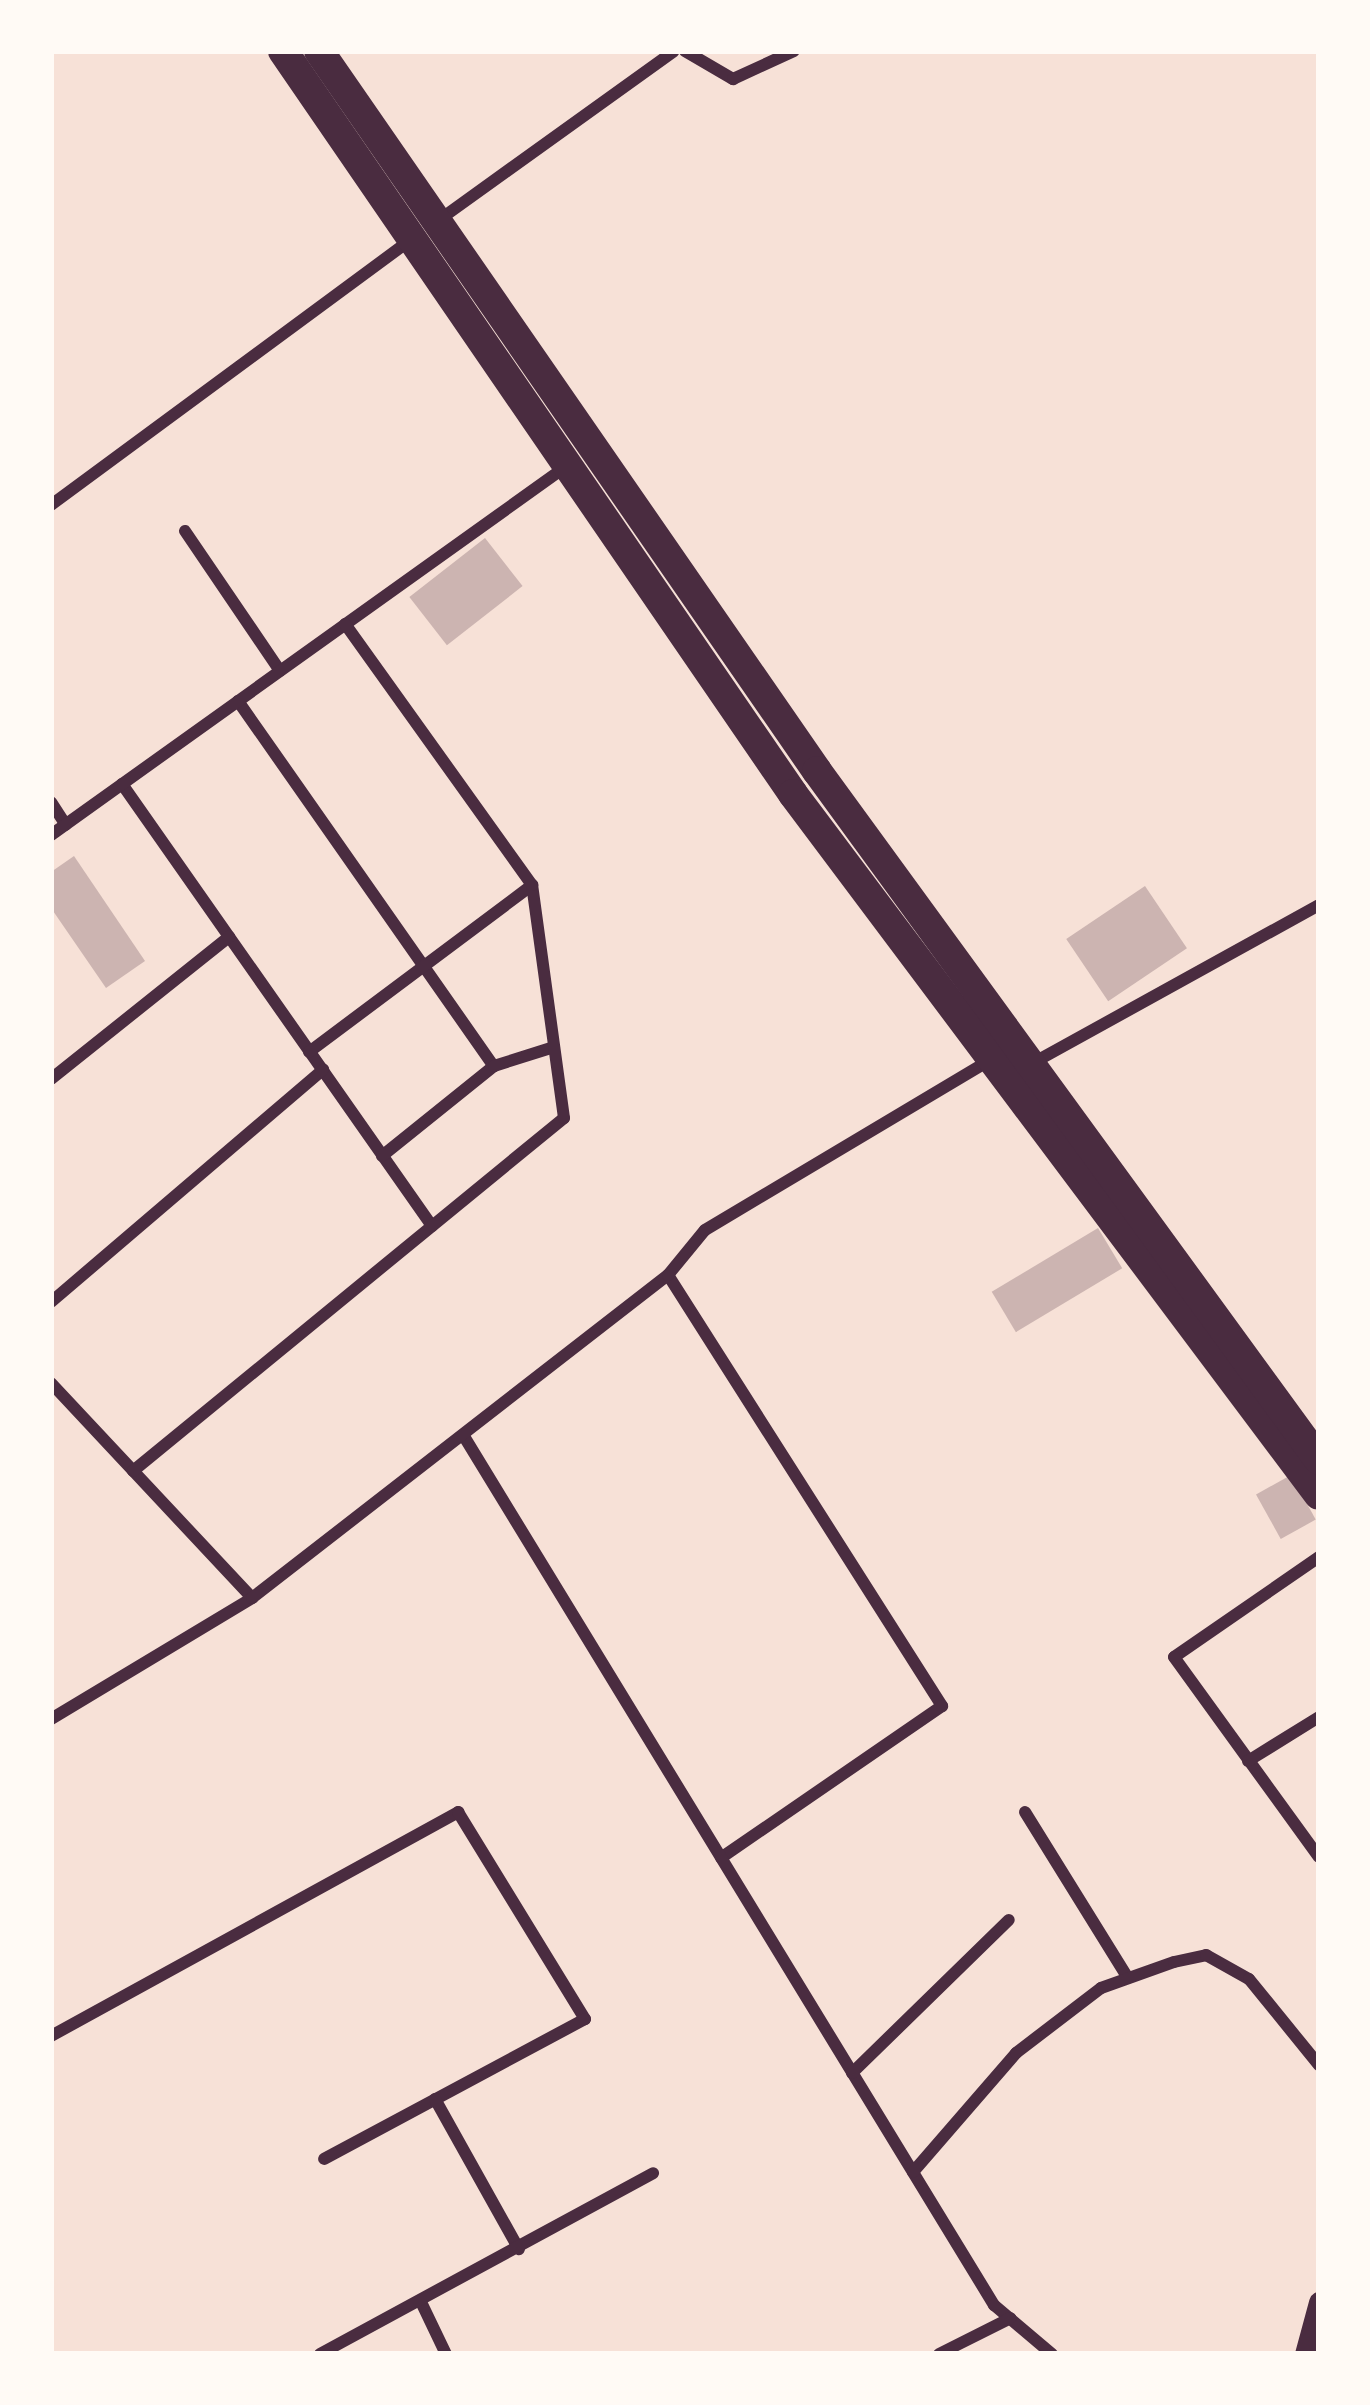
<!DOCTYPE html>
<html>
<head>
<meta charset="utf-8">
<style>
  body { margin:0 }
  #map { position:relative; width:1370px; height:2405px; overflow:hidden; background:#f7e1d7; font-family:Barlow,sans-serif }
  div>[style] { position:absolute }
  .building>* { inset:0; background:#ccb4b1; transform-origin:0 0 }
  .minor>* { height:12px; margin:-6px; padding:0 6px; transform-origin:6px; border-radius:6px; background:#4a2c40 }
  .tertiary>* { height:21px; margin:-10.5px; padding:0 10.5px; transform-origin:10.5px; border-radius:10.5px; background:#4a2c40 }
  .primary>* { height:30px; margin:-15px; padding:0 15px; transform-origin:15px; border-radius:15px; background:#4a2c40 }
  span { translate:-50% -50%; white-space:nowrap; text-align:center; line-height:1.15; -webkit-text-stroke:12px #fffaf5; paint-order:stroke }
  .frame { position:absolute; inset:0; border:54px solid #fffaf5; pointer-events:none }
</style>
</head>
<body>
<div id="map">
  <div class="building">
    <div style="left:485px;top:538px;width:61px;height:96px;rotate:52deg"></div>
    <div style="clip-path:polygon(74px 856px,145px 961px,106px 988px,51px 908px,51px 872px)"></div>
    <div style="left:1145px;top:886px;width:75px;height:95px;rotate:56deg"></div>
    <div style="left:1098px;top:1228px;width:47px;height:124px;rotate:59deg"></div>
    <div style="left:1291px;top:1475px;width:51px;height:40px;rotate:61deg"></div>
  </div>
  <div class="minor">
    <div style="left:685px;top:51px;width:56px;rotate:30.3deg"></div>
    <div style="left:733px;top:79px;width:67px;rotate:-24.7deg"></div>
    <div style="left:439px;top:220px;width:289px;rotate:-35.7deg"></div>
    <div style="left:51px;top:505px;width:448px;rotate:-36.4deg"></div>
    <div style="left:185px;top:531px;width:169px;rotate:55.8deg"></div>
    <div style="left:238px;top:701px;width:446px;rotate:55deg"></div>
    <div style="left:122px;top:784px;width:540px;rotate:54.96deg"></div>
    <div style="left:51px;top:802px;width:27px;rotate:57deg"></div>
    <div style="left:51px;top:835px;width:636px;rotate:-35.59deg"></div>
    <div style="left:309px;top:1052px;width:279px;rotate:-36.8deg"></div>
    <div style="left:1031px;top:1064px;width:329px;rotate:-28.9deg"></div>
    <div style="left:51px;top:1079px;width:228px;rotate:-38.6deg"></div>
    <div style="left:382px;top:1156px;width:144px;rotate:-38.8deg"></div>
    <div style="left:494px;top:1066px;width:63px;rotate:-17.6deg"></div>
    <div style="left:668px;top:1275px;width:511px;rotate:57.55deg"></div>
    <div style="left:942px;top:1706px;width:268px;rotate:145.5deg"></div>
    <div style="left:51px;top:1302px;width:358px;rotate:-40.5deg"></div>
    <div style="left:51px;top:1383px;width:294px;rotate:46.9deg"></div>
    <div style="left:465px;top:1438px;width:1016px;rotate:58.61deg"></div>
    <div style="left:994px;top:2305px;width:76px;rotate:40.2deg"></div>
    <div style="left:133px;top:1471px;width:557px;rotate:-39.32deg"></div>
    <div style="left:564px;top:1118px;width:235px;rotate:-97.8deg"></div>
    <div style="left:532px;top:885px;width:321px;rotate:-125.6deg"></div>
    <div style="left:1319px;top:1557px;width:176px;rotate:145.4deg"></div>
    <div style="left:1174px;top:1657px;width:247px;rotate:54.1deg"></div>
    <div style="left:51px;top:1719px;width:235px;rotate:-31deg"></div>
    <div style="left:252px;top:1598px;width:527px;rotate:-37.83deg"></div>
    <div style="left:668px;top:1275px;width:58px;rotate:-50.6deg"></div>
    <div style="left:705px;top:1230px;width:330px;rotate:-30.8deg"></div>
    <div style="left:1248px;top:1761px;width:84px;rotate:-31.8deg"></div>
    <div style="left:1025px;top:1812px;width:195px;rotate:58.2deg"></div>
    <div style="left:51px;top:2036px;width:465px;rotate:-28.8deg"></div>
    <div style="left:458px;top:1812px;width:243px;rotate:58.5deg"></div>
    <div style="left:585px;top:2019px;width:296px;rotate:151.8deg"></div>
    <div style="left:852px;top:2073px;width:219px;rotate:-44.3deg"></div>
    <div style="left:435px;top:2099px;width:172px;rotate:60.8deg"></div>
    <div style="left:913px;top:2172px;width:157px;rotate:-49.1deg"></div>
    <div style="left:1016px;top:2053px;width:107px;rotate:-37.4deg"></div>
    <div style="left:1101px;top:1988px;width:77px;rotate:-19.6deg"></div>
    <div style="left:1174px;top:1962px;width:33px;rotate:-12deg"></div>
    <div style="left:1206px;top:1955px;width:49px;rotate:29.2deg"></div>
    <div style="left:1249px;top:1979px;width:111px;rotate:50.9deg"></div>
    <div style="left:422px;top:2304px;width:55px;rotate:64.4deg"></div>
    <div style="left:320px;top:2354px;width:379px;rotate:-28.5deg"></div>
    <div style="left:939px;top:2354px;width:80px;rotate:-26.6deg"></div>
  </div>
  <div class="tertiary">
    <div style="left:1305px;top:2354px;width:54px;rotate:-74.9deg"></div>
  </div>
  <div class="primary">
    <div style="left:283px;top:51px;width:901px;rotate:55.53deg"></div>
    <div style="left:793px;top:794px;width:876px;rotate:53.12deg"></div>
    <div style="left:319px;top:51px;width:875px;rotate:55.33deg"></div>
    <div style="left:817px;top:771px;width:852px;rotate:53.92deg"></div>
  </div>
  <div class="frame"></div>
</div>
</body>
</html>
